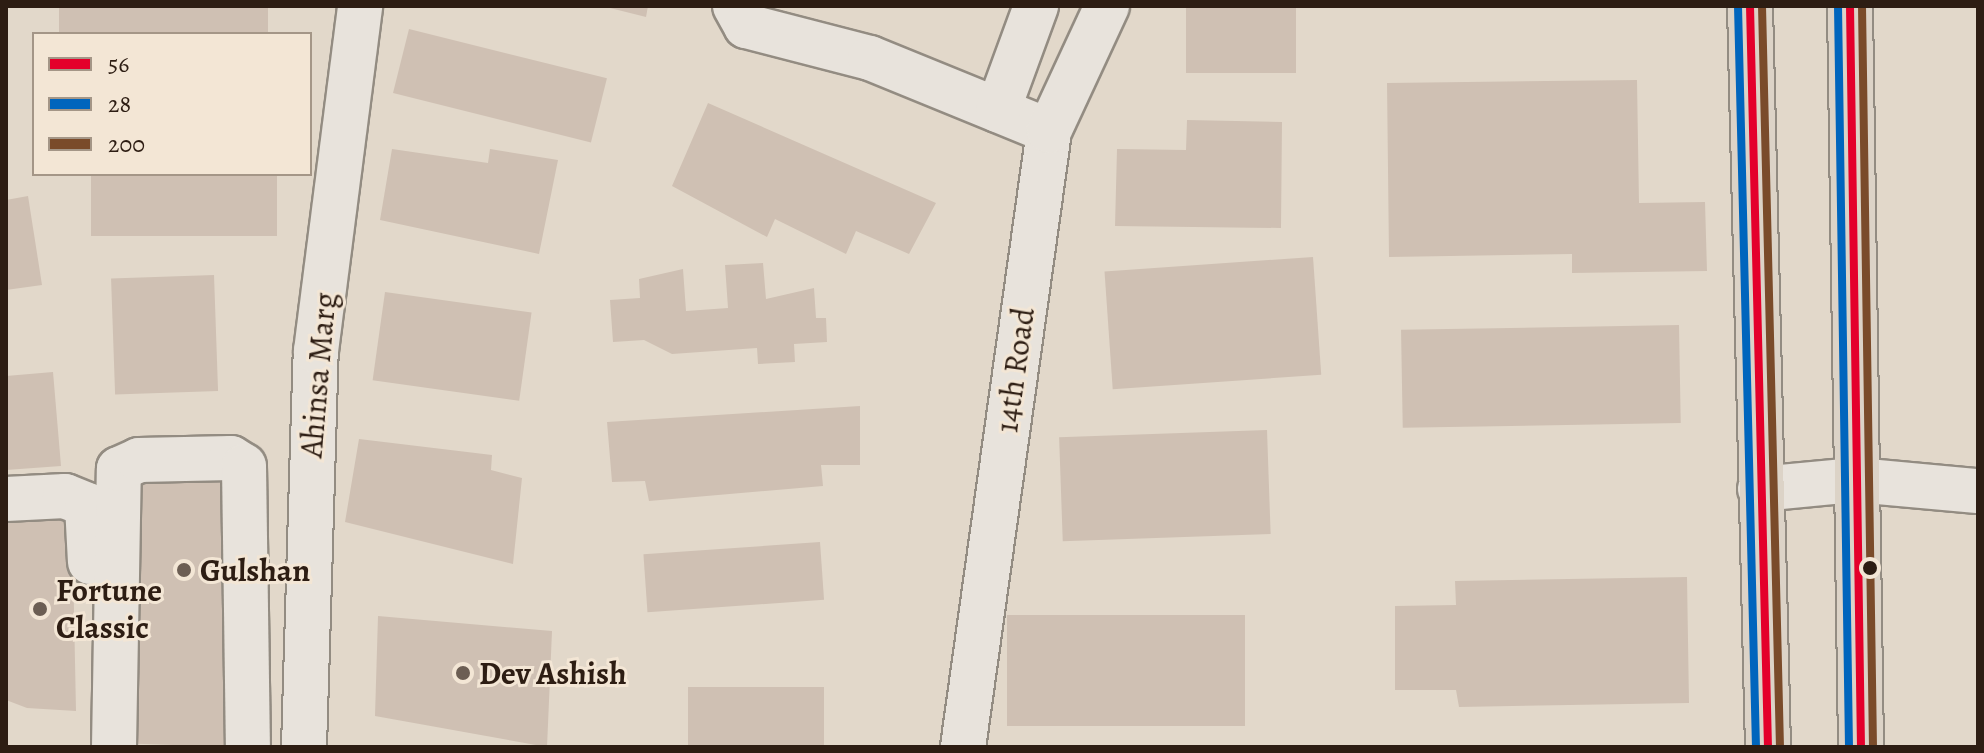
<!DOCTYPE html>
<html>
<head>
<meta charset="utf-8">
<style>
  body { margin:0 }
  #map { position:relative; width:1984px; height:753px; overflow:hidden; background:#e2d8ca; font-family:Alegreya,serif }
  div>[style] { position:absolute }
  .building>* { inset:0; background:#cfc0b3; transform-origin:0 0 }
  .roads { filter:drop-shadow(2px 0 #938c82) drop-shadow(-2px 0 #938c82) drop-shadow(0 2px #938c82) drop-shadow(0 -2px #938c82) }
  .minor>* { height:44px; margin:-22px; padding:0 22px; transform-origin:22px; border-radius:22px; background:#e8e3dc }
  .major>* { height:44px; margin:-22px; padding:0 22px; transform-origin:22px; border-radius:22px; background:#dcd3c7 }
  .bus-1>* { height:8px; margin:-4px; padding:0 4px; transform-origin:4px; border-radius:4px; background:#e4002b }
  .bus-2>* { height:8px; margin:-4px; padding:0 4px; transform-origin:4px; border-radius:4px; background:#0065bd }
  .bus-3>* { height:8px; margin:-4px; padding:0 4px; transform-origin:4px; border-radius:4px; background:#7a4b2a }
  .dots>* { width:22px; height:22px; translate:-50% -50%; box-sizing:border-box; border:4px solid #f3e6d5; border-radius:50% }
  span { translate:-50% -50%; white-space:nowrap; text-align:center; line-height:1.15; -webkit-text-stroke:6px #f3e6d5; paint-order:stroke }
  .street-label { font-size:32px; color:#2d1d13 }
  .poi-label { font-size:32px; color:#2d1d13; font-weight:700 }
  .left { translate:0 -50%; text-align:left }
  .frame { position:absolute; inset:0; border:8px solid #2d1d13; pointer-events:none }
  .legend { position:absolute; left:32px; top:32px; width:280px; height:144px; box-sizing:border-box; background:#f3e6d5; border:2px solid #a49687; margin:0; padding:10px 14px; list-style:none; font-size:24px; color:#2d1d13 }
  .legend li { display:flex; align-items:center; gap:16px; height:40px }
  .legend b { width:40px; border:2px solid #a49687 }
</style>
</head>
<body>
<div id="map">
  <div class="building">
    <div style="left:59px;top:6px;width:209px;height:28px"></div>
    <div style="clip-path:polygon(602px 6px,648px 6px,646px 17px)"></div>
    <div style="left:1186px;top:6px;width:110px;height:67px"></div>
    <div style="left:409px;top:29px;width:204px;height:66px;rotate:14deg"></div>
    <div style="clip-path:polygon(1637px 80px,1639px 203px,1705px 202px,1707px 271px,1572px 273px,1572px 254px,1389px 257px,1387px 83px)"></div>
    <div style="clip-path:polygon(708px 103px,936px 203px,909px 254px,856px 231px,846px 254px,775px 219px,767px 237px,672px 186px)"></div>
    <div style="clip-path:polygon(1187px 120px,1282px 122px,1281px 228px,1115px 226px,1117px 149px,1186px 150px)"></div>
    <div style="clip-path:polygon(392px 149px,488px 163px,490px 149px,558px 160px,539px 254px,380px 220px)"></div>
    <div style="left:91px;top:174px;width:186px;height:62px"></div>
    <div style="clip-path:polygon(28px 196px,42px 285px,6px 290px,6px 200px)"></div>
    <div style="left:1313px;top:257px;width:118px;height:209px;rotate:86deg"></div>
    <div style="clip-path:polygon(763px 263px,766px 299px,814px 288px,816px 318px,826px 318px,827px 342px,794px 344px,795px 362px,758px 364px,757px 348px,672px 354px,644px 340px,613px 342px,610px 300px,640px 298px,639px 279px,683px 269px,686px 311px,728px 308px,725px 265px)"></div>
    <div style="left:214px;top:275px;width:116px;height:103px;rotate:88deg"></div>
    <div style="left:385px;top:292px;width:148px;height:89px;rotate:8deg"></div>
    <div style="left:1679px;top:325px;width:98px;height:278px;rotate:89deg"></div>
    <div style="clip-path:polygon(53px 372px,61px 466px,6px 470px,6px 376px)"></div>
    <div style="clip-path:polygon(860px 406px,860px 465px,821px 465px,823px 486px,649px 501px,645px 481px,612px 482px,607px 422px)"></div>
    <div style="left:1267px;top:430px;width:104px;height:208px;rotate:88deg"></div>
    <div style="clip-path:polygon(359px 439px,492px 455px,491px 470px,522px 478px,513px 564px,345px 522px)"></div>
    <div style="left:234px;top:481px;width:266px;height:103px;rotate:92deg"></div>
    <div style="clip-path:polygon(72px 514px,76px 711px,27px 708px,6px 700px,6px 518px)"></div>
    <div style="left:820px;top:542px;width:58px;height:177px;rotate:86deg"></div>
    <div style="clip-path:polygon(1687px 577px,1689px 703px,1459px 707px,1456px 690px,1395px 690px,1395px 606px,1456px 605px,1455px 581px)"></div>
    <div style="left:1007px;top:615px;width:238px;height:111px"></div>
    <div style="clip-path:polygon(378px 616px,552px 631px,547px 747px,375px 716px)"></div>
    <div style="left:824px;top:687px;width:59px;height:136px;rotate:90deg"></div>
  </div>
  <div class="roads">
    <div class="minor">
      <div style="left:735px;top:6px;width:23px;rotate:61deg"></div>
      <div style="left:746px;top:26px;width:128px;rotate:14.5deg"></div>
      <div style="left:870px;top:58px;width:193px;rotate:22.2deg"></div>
      <div style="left:998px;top:110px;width:111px;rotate:-69.9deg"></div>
      <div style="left:1760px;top:489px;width:96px;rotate:-5.4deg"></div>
      <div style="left:1856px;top:480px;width:122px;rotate:5.2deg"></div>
      <div style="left:6px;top:499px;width:59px;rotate:-2.9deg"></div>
      <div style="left:65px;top:496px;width:24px;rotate:22deg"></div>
      <div style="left:87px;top:505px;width:57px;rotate:87deg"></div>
      <div style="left:114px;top:747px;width:278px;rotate:-89deg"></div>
      <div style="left:119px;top:469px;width:22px;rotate:-24deg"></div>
      <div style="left:139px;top:460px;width:92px;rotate:-1.2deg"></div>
      <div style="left:231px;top:458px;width:15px;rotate:32deg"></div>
      <div style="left:244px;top:466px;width:281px;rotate:89.2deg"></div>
      <div style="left:304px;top:747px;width:396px;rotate:-88.3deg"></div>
      <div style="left:316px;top:351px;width:348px;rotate:-82.7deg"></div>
      <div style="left:963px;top:747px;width:622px;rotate:-82.05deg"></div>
      <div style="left:1049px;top:131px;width:138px;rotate:-65.1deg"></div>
    </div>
    <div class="major">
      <div style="left:1750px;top:6px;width:741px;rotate:88.61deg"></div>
      <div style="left:1850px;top:6px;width:741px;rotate:89.15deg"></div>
    </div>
  </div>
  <div class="bus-1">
    <div style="left:1750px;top:6px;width:741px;rotate:88.61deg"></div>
    <div style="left:1850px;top:6px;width:741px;rotate:89.15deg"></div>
  </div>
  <div class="bus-2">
    <div style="left:1738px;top:6px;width:741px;rotate:88.61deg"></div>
    <div style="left:1838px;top:6px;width:741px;rotate:89.15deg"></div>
  </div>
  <div class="bus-3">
    <div style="left:1762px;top:6px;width:741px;rotate:88.61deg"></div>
    <div style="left:1862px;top:6px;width:741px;rotate:89.15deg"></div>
  </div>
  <div class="dots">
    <div style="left:1870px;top:568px;background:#2d1d13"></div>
    <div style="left:184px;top:570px;background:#6c5e53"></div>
    <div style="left:40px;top:609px;background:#6c5e53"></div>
    <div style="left:463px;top:673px;background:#6c5e53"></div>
  </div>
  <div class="street-label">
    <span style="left:1015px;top:370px;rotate:-82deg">14th Road</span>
    <span style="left:318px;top:375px;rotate:-85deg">Ahinsa Marg</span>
  </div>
  <div class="poi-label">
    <span class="left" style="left:200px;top:570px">Gulshan</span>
    <span class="left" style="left:56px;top:609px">Fortune<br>Classic</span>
    <span class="left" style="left:479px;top:673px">Dev Ashish</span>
  </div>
  <div class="frame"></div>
  <ul class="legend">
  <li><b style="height:10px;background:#e4002b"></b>56</li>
  <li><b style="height:10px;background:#0065bd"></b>28</li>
  <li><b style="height:10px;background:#7a4b2a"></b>200</li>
  </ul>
</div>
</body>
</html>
